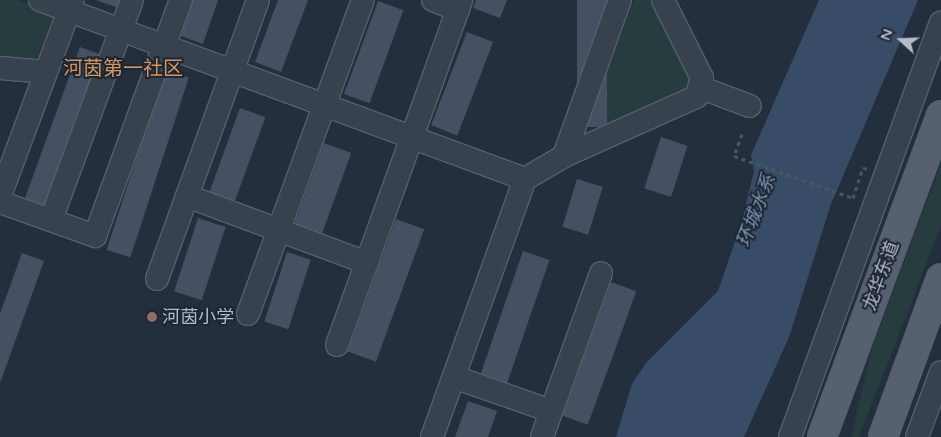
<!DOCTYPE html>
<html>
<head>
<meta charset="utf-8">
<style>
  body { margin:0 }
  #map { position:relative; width:941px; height:437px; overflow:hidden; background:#242f3e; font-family:"Varela Round","Noto Sans SC",sans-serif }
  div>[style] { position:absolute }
  .green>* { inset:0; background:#263c3f }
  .water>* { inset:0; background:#394c67 }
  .building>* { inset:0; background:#455162; transform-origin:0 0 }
  .path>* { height:3px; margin-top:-1.5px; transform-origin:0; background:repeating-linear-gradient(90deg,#44595c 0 4px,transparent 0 8px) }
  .roads { filter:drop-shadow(1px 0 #565f6c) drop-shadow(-1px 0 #565f6c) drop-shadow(0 1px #565f6c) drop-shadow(0 -1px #565f6c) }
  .minor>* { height:22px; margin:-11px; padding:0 11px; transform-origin:11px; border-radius:11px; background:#38414e }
  .major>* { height:28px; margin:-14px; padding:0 14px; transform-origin:14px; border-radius:14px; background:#56606e }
  .dots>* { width:14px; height:14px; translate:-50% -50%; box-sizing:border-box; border:2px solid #1d2633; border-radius:50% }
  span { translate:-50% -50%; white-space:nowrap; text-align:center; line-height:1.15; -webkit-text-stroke:4px #1d2633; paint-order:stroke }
  .street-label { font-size:18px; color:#b4bcc9 }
  .poi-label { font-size:18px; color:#b4bcc9 }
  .left { translate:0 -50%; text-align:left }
  .water-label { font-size:19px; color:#7c92b1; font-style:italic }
  .quarter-label { font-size:20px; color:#d59563 }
  .north { position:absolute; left:876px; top:15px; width:50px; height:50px; -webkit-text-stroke:4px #1d2633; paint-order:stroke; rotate:290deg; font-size:14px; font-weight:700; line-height:20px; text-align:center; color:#b4bcc9 }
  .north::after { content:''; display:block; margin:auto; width:18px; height:22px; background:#b4bcc9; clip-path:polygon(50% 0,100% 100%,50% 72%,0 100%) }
</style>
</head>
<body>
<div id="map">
  <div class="green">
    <div style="clip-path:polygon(0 0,18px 0,54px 13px,37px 60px,0 58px)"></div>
    <div style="clip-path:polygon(634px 0,654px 0,692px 72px,688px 91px,601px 129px,594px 126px,592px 113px)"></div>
    <div style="clip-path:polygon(941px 163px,941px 226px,859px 437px,851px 437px,872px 348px)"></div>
  </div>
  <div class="water">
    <div style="clip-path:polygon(819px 0,918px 0,831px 204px,789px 337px,744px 437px,616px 437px,632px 384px,646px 363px,718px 291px,742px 221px,754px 171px,751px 155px)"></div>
  </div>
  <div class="building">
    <div style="clip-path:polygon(96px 0,124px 0,121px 9px)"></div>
    <div style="clip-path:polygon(191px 0,218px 0,203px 44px,178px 35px)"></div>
    <div style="clip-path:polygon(278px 0,308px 0,281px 72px,255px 62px)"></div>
    <div style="clip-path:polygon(476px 0,507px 0,500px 18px,473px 8px)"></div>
    <div style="left:577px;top:0;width:30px;height:127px"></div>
    <div style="left:378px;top:1px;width:27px;height:99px;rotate:20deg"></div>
    <div style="left:467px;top:32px;width:28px;height:100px;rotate:21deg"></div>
    <div style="left:80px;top:47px;width:27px;height:161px;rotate:20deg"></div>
    <div style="left:165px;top:70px;width:25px;height:189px;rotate:18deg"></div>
    <div style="left:240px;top:108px;width:27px;height:94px;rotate:20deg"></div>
    <div style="left:661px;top:137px;width:28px;height:54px;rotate:18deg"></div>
    <div style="left:324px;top:143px;width:29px;height:93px;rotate:20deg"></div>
    <div style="left:577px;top:179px;width:27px;height:50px;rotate:17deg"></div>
    <div style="left:198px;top:218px;width:29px;height:77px;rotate:18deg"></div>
    <div style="left:396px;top:219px;width:30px;height:141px;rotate:20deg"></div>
    <div style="left:523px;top:251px;width:28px;height:139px;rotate:19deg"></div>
    <div style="left:287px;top:252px;width:25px;height:73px;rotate:18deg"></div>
    <div style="clip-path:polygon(22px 253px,44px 261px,0 383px,0 314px)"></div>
    <div style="left:611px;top:282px;width:27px;height:142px;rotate:20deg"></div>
    <div style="clip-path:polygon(468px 401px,497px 411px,488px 437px,455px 437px)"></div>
  </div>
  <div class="path">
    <div style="left:742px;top:134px;width:23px;rotate:110deg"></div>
    <div style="left:734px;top:156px;width:126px;rotate:19.4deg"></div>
    <div style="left:853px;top:198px;width:32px;rotate:-72deg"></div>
    <div style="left:863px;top:168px;width:6px;rotate:9deg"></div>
  </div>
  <div class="roads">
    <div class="minor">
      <div style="left:40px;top:0;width:517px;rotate:20.26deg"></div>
      <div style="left:525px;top:179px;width:45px;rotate:-30.5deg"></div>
      <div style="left:564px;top:156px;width:145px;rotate:-24.1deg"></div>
      <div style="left:696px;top:97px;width:20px;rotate:-72deg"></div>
      <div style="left:702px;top:78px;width:87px;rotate:-116.6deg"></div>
      <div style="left:433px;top:0;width:27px;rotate:22deg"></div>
      <div style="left:0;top:68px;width:46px;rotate:5deg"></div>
      <div style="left:702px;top:88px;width:51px;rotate:20.6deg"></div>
      <div style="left:564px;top:156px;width:166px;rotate:-70.3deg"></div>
      <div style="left:0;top:196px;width:209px;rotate:-69.6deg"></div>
      <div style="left:187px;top:196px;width:192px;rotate:20.4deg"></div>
      <div style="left:0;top:202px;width:101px;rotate:19.7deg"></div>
      <div style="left:95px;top:236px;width:251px;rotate:-70deg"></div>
      <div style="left:51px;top:220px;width:234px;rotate:-69.8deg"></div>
      <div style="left:157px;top:279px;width:297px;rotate:-70.1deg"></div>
      <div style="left:248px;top:314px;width:334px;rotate:-69.9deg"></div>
      <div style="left:337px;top:345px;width:367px;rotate:-70.2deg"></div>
      <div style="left:454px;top:377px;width:103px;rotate:19.3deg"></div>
      <div style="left:432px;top:437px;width:274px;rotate:-70.2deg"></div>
      <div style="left:542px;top:437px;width:174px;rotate:-70.2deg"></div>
      <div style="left:790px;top:437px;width:441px;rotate:-70deg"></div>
      <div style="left:917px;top:437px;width:69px;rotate:-69.7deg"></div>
    </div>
    <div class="major">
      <div style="left:822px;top:437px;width:343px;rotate:-69.7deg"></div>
      <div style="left:883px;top:437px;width:169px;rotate:-70deg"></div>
    </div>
  </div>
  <div class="dots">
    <div style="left:152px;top:317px;background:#8d6e63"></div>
  </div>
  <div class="street-label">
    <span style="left:881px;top:276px;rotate:-70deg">龙华东道</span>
  </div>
  <div class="poi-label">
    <span class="left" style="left:162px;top:317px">河茵小学</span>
  </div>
  <div class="water-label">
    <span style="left:757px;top:211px;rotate:-69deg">环城水系</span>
  </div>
  <div class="quarter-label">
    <span style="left:123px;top:69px">河茵第一社区</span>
  </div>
  <div class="north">N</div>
</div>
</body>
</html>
